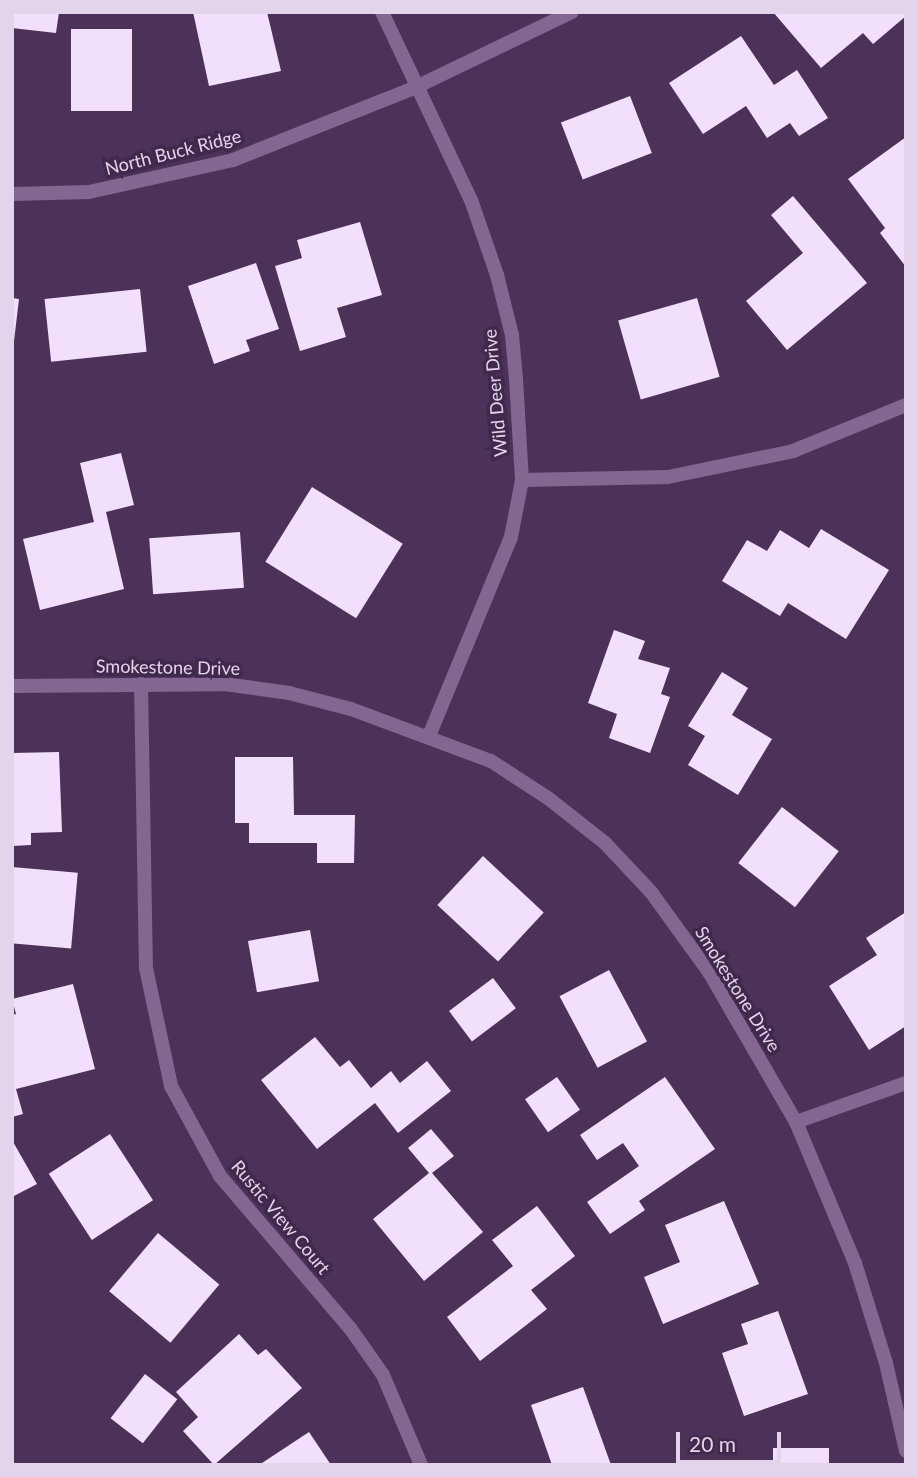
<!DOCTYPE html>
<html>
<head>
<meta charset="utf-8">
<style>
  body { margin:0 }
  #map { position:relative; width:918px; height:1477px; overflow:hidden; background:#4c3258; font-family:Lato,sans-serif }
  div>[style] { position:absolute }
  .building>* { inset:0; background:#f2dffb; transform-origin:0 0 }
  .minor>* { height:14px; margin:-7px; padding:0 7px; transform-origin:7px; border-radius:7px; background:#836790 }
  span { translate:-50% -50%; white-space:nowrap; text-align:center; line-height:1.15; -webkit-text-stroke:7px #41284d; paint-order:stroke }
  .street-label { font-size:18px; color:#e4d4eb }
  .frame { position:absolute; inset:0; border:14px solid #e4d4eb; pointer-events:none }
  .scale { position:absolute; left:676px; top:1432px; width:105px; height:32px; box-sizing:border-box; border:4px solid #e4d4eb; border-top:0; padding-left:9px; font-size:21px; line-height:24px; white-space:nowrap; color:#e4d4eb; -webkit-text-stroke:5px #41284d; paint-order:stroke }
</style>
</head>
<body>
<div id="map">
  <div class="building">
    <div style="clip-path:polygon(14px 12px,59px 12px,56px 33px,12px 28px)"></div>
    <div style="clip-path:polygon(193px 12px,267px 12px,281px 71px,209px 86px)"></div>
    <div style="clip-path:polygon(773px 12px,906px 12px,906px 16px,873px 44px,863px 33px,821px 68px)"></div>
    <div style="left:71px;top:29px;width:61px;height:82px"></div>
    <div style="clip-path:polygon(741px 36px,774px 85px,797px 70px,828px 118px,799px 136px,790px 123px,767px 138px,746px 106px,703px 134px,669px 83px)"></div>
    <div style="left:630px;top:96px;width:61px;height:74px;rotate:69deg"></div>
    <div style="clip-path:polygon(906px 137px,906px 267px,880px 233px,885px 228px,848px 179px)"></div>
    <div style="clip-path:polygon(793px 196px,867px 283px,787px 350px,746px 301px,803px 253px,771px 215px)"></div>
    <div style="clip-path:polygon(360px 222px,382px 295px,337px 308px,346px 337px,300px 351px,275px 266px,302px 258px,297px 240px)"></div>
    <div style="clip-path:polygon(256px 263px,279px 329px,246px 340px,250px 351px,214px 364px,188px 286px)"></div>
    <div style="left:140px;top:289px;width:63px;height:96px;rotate:84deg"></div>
    <div style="clip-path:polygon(12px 298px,19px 299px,14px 341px,12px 341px)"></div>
    <div style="left:697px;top:298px;width:82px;height:82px;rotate:74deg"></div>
    <div style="clip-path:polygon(121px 453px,134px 505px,106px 512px,124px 589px,40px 610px,23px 539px,94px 522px,80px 463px)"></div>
    <div style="left:312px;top:487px;width:107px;height:88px;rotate:32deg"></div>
    <div style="clip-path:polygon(821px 529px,889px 570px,846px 639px,788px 603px,780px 616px,722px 581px,747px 540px,767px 551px,780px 530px,809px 548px)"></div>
    <div style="left:240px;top:532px;width:56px;height:91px;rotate:86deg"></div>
    <div style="clip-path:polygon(614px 630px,645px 641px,638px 659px,670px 668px,661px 694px,670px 697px,650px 753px,609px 738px,617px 714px,588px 703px)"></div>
    <div style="clip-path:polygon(722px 672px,748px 688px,732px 715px,772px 739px,738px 795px,688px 765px,705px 736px,688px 726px)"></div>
    <div style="clip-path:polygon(59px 752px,62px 832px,31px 833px,31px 845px,12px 846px,12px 753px)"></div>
    <div style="clip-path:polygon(235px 757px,293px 757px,294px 815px,355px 815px,354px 863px,317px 863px,317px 843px,249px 843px,249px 823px,235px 823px)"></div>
    <div style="left:782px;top:807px;width:72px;height:71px;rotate:38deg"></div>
    <div style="left:483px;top:856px;width:83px;height:67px;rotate:43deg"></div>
    <div style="left:12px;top:867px;width:66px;height:76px;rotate:5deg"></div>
    <div style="clip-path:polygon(906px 912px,906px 1026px,869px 1050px,829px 986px,877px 955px,866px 938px)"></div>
    <div style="left:310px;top:930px;width:52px;height:63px;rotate:80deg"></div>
    <div style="left:609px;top:970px;width:81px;height:56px;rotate:62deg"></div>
    <div style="left:493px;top:978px;width:38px;height:55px;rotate:53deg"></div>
    <div style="clip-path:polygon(73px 984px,95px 1069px,16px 1089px,23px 1114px,12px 1117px,12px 1015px,16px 1014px,12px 999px)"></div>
    <div style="clip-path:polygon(315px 1037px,340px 1067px,349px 1060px,371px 1088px,391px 1071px,400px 1083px,427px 1061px,451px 1091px,398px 1133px,375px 1103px,317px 1149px,261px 1080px)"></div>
    <div style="left:557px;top:1077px;width:40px;height:39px;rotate:55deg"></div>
    <div style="clip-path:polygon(665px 1077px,715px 1149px,639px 1201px,645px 1210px,610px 1234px,587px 1202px,639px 1166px,623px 1143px,597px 1160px,580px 1135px)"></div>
    <div style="clip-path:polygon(431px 1129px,454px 1156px,432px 1173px,483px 1232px,424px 1281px,373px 1219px,429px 1173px,408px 1148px)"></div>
    <div style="left:110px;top:1134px;width:79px;height:73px;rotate:57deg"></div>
    <div style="clip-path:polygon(12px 1140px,37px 1184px,12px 1197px)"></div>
    <div style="clip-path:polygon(724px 1201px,759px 1284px,663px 1324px,644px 1277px,680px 1262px,665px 1225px)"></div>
    <div style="clip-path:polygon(537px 1206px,575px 1256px,531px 1290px,547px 1309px,480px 1361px,447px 1317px,513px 1266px,492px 1240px)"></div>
    <div style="left:158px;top:1233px;width:80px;height:76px;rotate:40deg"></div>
    <div style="clip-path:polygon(778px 1311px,808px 1394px,744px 1416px,722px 1353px,748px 1344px,741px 1324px)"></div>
    <div style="clip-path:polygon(239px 1334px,258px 1355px,266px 1349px,302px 1388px,214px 1465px,183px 1431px,198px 1417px,176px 1392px)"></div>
    <div style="left:145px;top:1374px;width:41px;height:56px;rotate:38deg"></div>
    <div style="clip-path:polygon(583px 1387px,611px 1465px,552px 1465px,531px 1405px)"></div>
    <div style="clip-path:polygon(309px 1432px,331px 1465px,259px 1465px)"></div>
    <div style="left:829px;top:1448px;width:17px;height:56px;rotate:90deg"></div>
  </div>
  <div class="minor">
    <div style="left:382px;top:12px;width:208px;rotate:64.7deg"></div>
    <div style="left:471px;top:200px;width:79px;rotate:70.9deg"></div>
    <div style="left:497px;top:275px;width:62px;rotate:76deg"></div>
    <div style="left:512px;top:335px;width:44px;rotate:84.8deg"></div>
    <div style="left:516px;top:379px;width:101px;rotate:86.6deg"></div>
    <div style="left:522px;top:480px;width:58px;rotate:100.9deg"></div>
    <div style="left:511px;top:537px;width:215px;rotate:112.4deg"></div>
    <div style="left:12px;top:194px;width:77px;rotate:-1.5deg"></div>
    <div style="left:89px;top:192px;width:148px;rotate:-12.5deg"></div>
    <div style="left:233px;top:160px;width:197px;rotate:-21.7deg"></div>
    <div style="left:416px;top:87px;width:173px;rotate:-25.7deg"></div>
    <div style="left:522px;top:480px;width:146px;rotate:-1.2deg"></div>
    <div style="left:668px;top:477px;width:128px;rotate:-11.7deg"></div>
    <div style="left:793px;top:451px;width:122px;rotate:-22.2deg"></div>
    <div style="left:141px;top:684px;width:284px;rotate:89deg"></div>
    <div style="left:146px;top:968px;width:121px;rotate:78deg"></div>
    <div style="left:171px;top:1086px;width:102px;rotate:61.4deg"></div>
    <div style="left:220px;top:1176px;width:200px;rotate:49.5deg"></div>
    <div style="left:350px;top:1328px;width:57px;rotate:54.9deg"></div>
    <div style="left:383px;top:1375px;width:98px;rotate:67.1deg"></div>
    <div style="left:12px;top:686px;width:213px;rotate:-0.5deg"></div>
    <div style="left:225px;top:684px;width:65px;rotate:8deg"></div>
    <div style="left:289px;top:693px;width:64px;rotate:14.5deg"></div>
    <div style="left:351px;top:709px;width:149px;rotate:20.4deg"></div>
    <div style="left:491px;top:761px;width:68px;rotate:33deg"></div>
    <div style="left:548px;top:798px;width:73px;rotate:38.3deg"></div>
    <div style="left:605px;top:843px;width:67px;rotate:46.8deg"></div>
    <div style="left:651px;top:892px;width:99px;rotate:54.1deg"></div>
    <div style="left:709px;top:972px;width:173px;rotate:59.9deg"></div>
    <div style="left:796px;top:1122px;width:153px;rotate:67.3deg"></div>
    <div style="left:855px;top:1263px;width:105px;rotate:72.8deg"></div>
    <div style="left:886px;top:1363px;width:90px;rotate:77.2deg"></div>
    <div style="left:796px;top:1122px;width:117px;rotate:-19.5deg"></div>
  </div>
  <div class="street-label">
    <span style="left:173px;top:152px;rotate:-14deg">North Buck Ridge</span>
    <span style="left:495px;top:393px;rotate:-95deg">Wild Deer Drive</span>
    <span style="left:168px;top:667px;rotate:1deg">Smokestone Drive</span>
    <span style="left:738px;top:989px;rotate:58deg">Smokestone Drive</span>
    <span style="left:281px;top:1217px;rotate:50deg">Rustic View Court</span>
  </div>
  <div class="frame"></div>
  <div class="scale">20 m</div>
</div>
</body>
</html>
